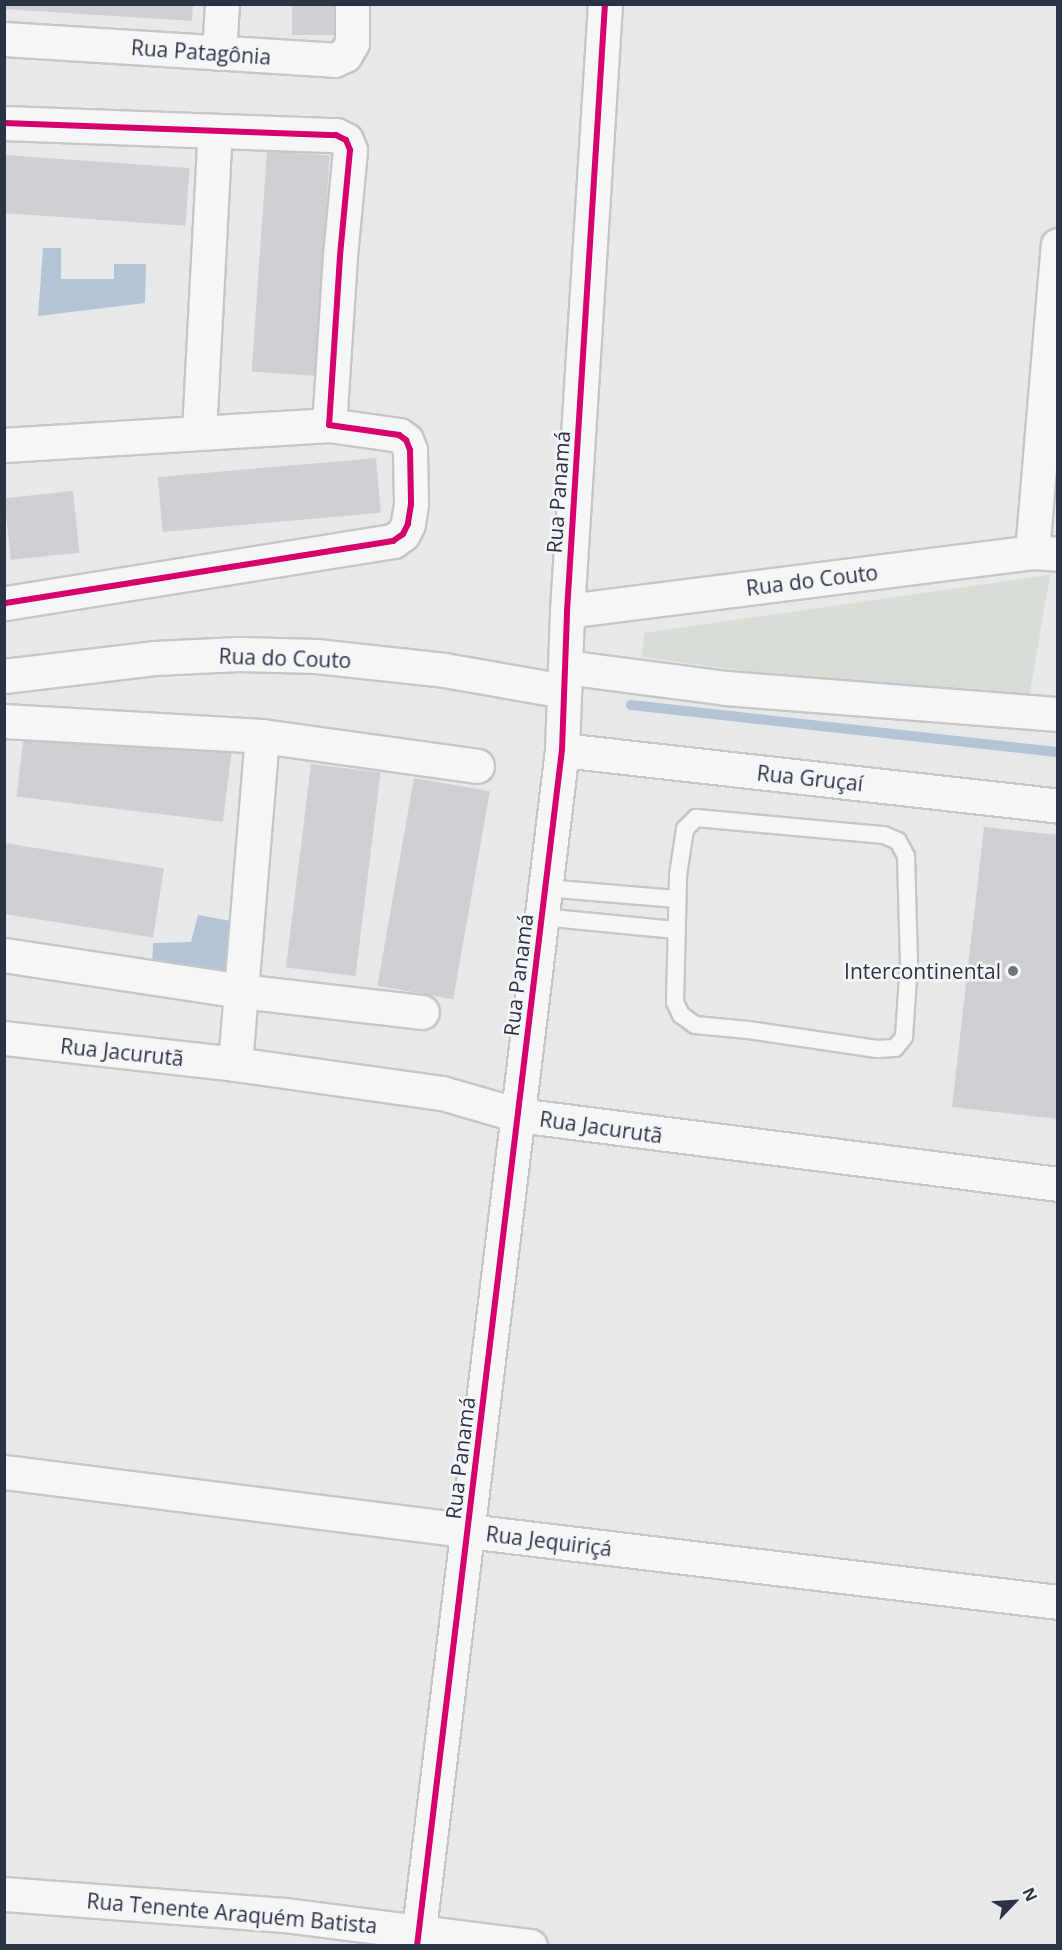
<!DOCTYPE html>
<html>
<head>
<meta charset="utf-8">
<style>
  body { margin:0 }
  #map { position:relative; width:1062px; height:1950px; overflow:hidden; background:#e6e8ea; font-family:"Open Sans",sans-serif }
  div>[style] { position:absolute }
  .green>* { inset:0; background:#d6ded6 }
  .water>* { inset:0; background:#b4c4d5 }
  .stream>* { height:10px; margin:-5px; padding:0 5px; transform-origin:5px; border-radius:5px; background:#b4c4d5 }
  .building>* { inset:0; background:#ced0d3; transform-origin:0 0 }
  .roads { filter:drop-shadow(2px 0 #c4c6c8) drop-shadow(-2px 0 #c4c6c8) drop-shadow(0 2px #c4c6c8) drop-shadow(0 -2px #c4c6c8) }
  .lane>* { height:16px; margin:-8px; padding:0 8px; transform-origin:8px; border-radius:8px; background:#f5f6f7 }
  .street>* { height:33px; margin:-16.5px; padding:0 16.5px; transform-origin:16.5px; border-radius:16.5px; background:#f5f6f7 }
  .cycleway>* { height:6px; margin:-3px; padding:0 3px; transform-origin:3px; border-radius:3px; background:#d6006c }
  .dots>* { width:16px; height:16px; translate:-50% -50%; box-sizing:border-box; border:3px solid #f4f6f9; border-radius:50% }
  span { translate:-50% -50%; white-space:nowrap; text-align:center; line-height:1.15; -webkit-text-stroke:5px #f4f6f9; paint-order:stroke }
  .street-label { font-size:21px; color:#2b3445 }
  .poi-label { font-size:21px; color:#2b3445 }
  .right { translate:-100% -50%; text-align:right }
  .frame { position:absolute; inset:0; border:6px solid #2b3445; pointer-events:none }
  .north { position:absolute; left:984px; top:1872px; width:60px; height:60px; -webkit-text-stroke:4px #f4f6f9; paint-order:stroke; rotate:65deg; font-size:16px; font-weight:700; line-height:24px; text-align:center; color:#2b3445 }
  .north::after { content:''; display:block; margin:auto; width:21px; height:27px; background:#2b3445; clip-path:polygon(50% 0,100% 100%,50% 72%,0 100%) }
</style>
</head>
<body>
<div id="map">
  <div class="green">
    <div style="clip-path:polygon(1050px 575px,1027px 709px,642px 657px,644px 633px)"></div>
  </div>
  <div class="water">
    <div style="clip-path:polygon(43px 248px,61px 248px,61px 279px,114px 279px,114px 264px,146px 264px,145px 303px,38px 316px)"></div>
    <div style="clip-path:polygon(198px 915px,237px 922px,234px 971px,152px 967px,153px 943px,191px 942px)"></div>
  </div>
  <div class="stream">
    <div style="left:631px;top:705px;width:430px;rotate:6.3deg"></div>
  </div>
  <div class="building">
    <div style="clip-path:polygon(4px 4px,193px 4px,192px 21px,4px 9px)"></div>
    <div style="left:292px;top:4px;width:48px;height:31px"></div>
    <div style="left:267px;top:151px;width:63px;height:221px;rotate:4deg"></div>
    <div style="left:4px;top:155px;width:186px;height:58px;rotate:4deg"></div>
    <div style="left:376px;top:458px;width:55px;height:219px;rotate:85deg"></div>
    <div style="left:73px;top:491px;width:62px;height:69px;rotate:84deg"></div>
    <div style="left:25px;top:727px;width:208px;height:70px;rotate:7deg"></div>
    <div style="left:311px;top:764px;width:70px;height:205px;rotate:7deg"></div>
    <div style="left:414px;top:778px;width:77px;height:211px;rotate:10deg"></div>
    <div style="clip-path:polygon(984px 827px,1058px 835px,1058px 1119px,952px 1107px)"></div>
    <div style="left:4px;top:843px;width:162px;height:70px;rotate:9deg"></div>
  </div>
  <div class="roads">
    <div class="lane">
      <div style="left:696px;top:818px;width:189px;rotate:5.2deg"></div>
      <div style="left:884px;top:835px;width:15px;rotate:23deg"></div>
      <div style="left:898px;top:841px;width:17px;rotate:62deg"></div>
      <div style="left:906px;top:856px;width:106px;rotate:88.4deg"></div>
      <div style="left:909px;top:962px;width:75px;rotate:93.8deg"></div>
      <div style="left:904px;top:1037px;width:14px;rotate:129deg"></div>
      <div style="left:895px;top:1048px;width:18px;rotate:177deg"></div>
      <div style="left:877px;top:1049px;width:130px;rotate:-171.6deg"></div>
      <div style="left:748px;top:1030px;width:53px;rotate:-174.6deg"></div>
      <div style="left:695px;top:1025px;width:17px;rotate:-144deg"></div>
      <div style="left:681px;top:1015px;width:14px;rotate:-115deg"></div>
      <div style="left:675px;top:1002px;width:127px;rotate:-88.6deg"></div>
      <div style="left:678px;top:875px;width:47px;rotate:-81.3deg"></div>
      <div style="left:685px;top:829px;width:16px;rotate:-45deg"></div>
      <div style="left:545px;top:888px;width:132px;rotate:4.8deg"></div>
      <div style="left:542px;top:917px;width:134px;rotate:5.6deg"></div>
    </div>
    <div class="street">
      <div style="left:4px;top:39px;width:331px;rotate:3.6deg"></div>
      <div style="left:334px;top:60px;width:12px;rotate:-24deg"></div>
      <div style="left:345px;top:55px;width:14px;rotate:-60deg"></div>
      <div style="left:352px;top:43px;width:39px;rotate:-90deg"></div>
      <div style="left:219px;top:53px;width:49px;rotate:-86.5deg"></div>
      <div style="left:4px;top:123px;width:332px;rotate:2.1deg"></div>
      <div style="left:336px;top:135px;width:11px;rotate:27deg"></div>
      <div style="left:346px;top:140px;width:11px;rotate:68deg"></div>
      <div style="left:350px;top:150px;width:106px;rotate:95.4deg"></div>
      <div style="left:340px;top:256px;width:169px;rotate:93.7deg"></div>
      <div style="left:329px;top:425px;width:71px;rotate:8.1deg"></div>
      <div style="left:399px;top:435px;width:9px;rotate:36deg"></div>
      <div style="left:406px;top:440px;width:11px;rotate:68deg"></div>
      <div style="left:410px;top:450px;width:54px;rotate:88.9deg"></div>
      <div style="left:411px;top:504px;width:20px;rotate:99deg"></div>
      <div style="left:408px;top:524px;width:11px;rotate:117deg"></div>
      <div style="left:403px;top:534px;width:12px;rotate:145deg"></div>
      <div style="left:393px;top:541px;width:394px;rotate:170.9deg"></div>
      <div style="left:199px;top:432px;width:301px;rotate:-87deg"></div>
      <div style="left:4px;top:445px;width:326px;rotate:-3.5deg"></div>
      <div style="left:1032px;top:552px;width:308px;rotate:-85.2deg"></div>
      <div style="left:567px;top:611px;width:469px;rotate:-7.2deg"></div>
      <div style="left:1032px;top:552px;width:26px;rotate:4deg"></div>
      <div style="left:565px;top:667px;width:162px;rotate:7.4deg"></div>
      <div style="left:726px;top:688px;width:333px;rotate:4.5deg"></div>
      <div style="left:4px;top:676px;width:151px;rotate:-6.8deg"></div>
      <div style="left:154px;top:658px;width:85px;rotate:-2.7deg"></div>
      <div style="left:239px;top:654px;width:77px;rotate:1.5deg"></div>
      <div style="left:316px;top:656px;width:129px;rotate:6.2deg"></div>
      <div style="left:444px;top:670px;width:122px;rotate:9.9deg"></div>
      <div style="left:4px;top:721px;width:258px;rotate:3.3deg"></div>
      <div style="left:262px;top:736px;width:217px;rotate:7.9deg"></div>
      <div style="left:562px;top:750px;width:499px;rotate:6.4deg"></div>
      <div style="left:4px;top:955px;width:240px;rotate:8.6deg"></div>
      <div style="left:241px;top:991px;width:182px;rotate:6.6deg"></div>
      <div style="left:4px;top:1038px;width:232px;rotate:6.4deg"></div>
      <div style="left:235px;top:1064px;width:209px;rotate:8deg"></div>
      <div style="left:442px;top:1093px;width:79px;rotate:16.1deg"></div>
      <div style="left:518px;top:1115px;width:544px;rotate:7.28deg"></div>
      <div style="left:235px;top:1064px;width:329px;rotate:-85.3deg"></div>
      <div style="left:4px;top:1472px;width:468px;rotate:7.2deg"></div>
      <div style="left:468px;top:1531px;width:594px;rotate:6.86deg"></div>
      <div style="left:4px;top:1894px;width:281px;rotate:4.3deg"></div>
      <div style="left:284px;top:1915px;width:248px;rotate:7.2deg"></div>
      <div style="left:417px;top:1946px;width:1205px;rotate:-83.09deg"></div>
      <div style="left:562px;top:750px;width:139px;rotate:-87.9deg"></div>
      <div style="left:567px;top:611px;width:608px;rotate:-86.42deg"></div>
    </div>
  </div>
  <div class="cycleway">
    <div style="left:4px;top:123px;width:332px;rotate:2.1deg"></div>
    <div style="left:336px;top:135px;width:11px;rotate:27deg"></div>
    <div style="left:346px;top:140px;width:11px;rotate:68deg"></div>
    <div style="left:350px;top:150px;width:106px;rotate:95.4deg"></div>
    <div style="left:340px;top:256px;width:169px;rotate:93.7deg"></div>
    <div style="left:329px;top:425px;width:71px;rotate:8.1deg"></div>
    <div style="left:399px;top:435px;width:9px;rotate:36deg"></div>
    <div style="left:406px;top:440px;width:11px;rotate:68deg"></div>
    <div style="left:410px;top:450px;width:54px;rotate:88.9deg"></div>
    <div style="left:411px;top:504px;width:20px;rotate:99deg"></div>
    <div style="left:408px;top:524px;width:11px;rotate:117deg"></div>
    <div style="left:403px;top:534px;width:12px;rotate:145deg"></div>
    <div style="left:393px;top:541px;width:394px;rotate:170.9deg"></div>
    <div style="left:417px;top:1946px;width:1205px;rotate:-83.09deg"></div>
    <div style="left:562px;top:750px;width:139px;rotate:-87.9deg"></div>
    <div style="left:567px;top:611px;width:608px;rotate:-86.42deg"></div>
  </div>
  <div class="dots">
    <div style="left:1013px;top:971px;background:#6c737f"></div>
  </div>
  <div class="street-label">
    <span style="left:201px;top:52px;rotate:4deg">Rua Patagônia</span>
    <span style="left:558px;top:492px;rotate:-86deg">Rua Panamá</span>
    <span style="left:812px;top:580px;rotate:-7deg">Rua do Couto</span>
    <span style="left:285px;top:658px;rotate:2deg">Rua do Couto</span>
    <span style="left:810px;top:778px;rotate:6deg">Rua Gruçaí</span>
    <span style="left:518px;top:975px;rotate:-83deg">Rua Panamá</span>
    <span style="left:122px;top:1052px;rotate:6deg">Rua Jacurutã</span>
    <span style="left:601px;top:1127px;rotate:8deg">Rua Jacurutã</span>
    <span style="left:460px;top:1458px;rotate:-83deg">Rua Panamá</span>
    <span style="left:549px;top:1541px;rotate:7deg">Rua Jequiriçá</span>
    <span style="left:232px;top:1913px;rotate:5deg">Rua Tenente Araquém Batista</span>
  </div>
  <div class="poi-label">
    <span class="right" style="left:1001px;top:971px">Intercontinental</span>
  </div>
  <div class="frame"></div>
  <div class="north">N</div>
</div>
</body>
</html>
